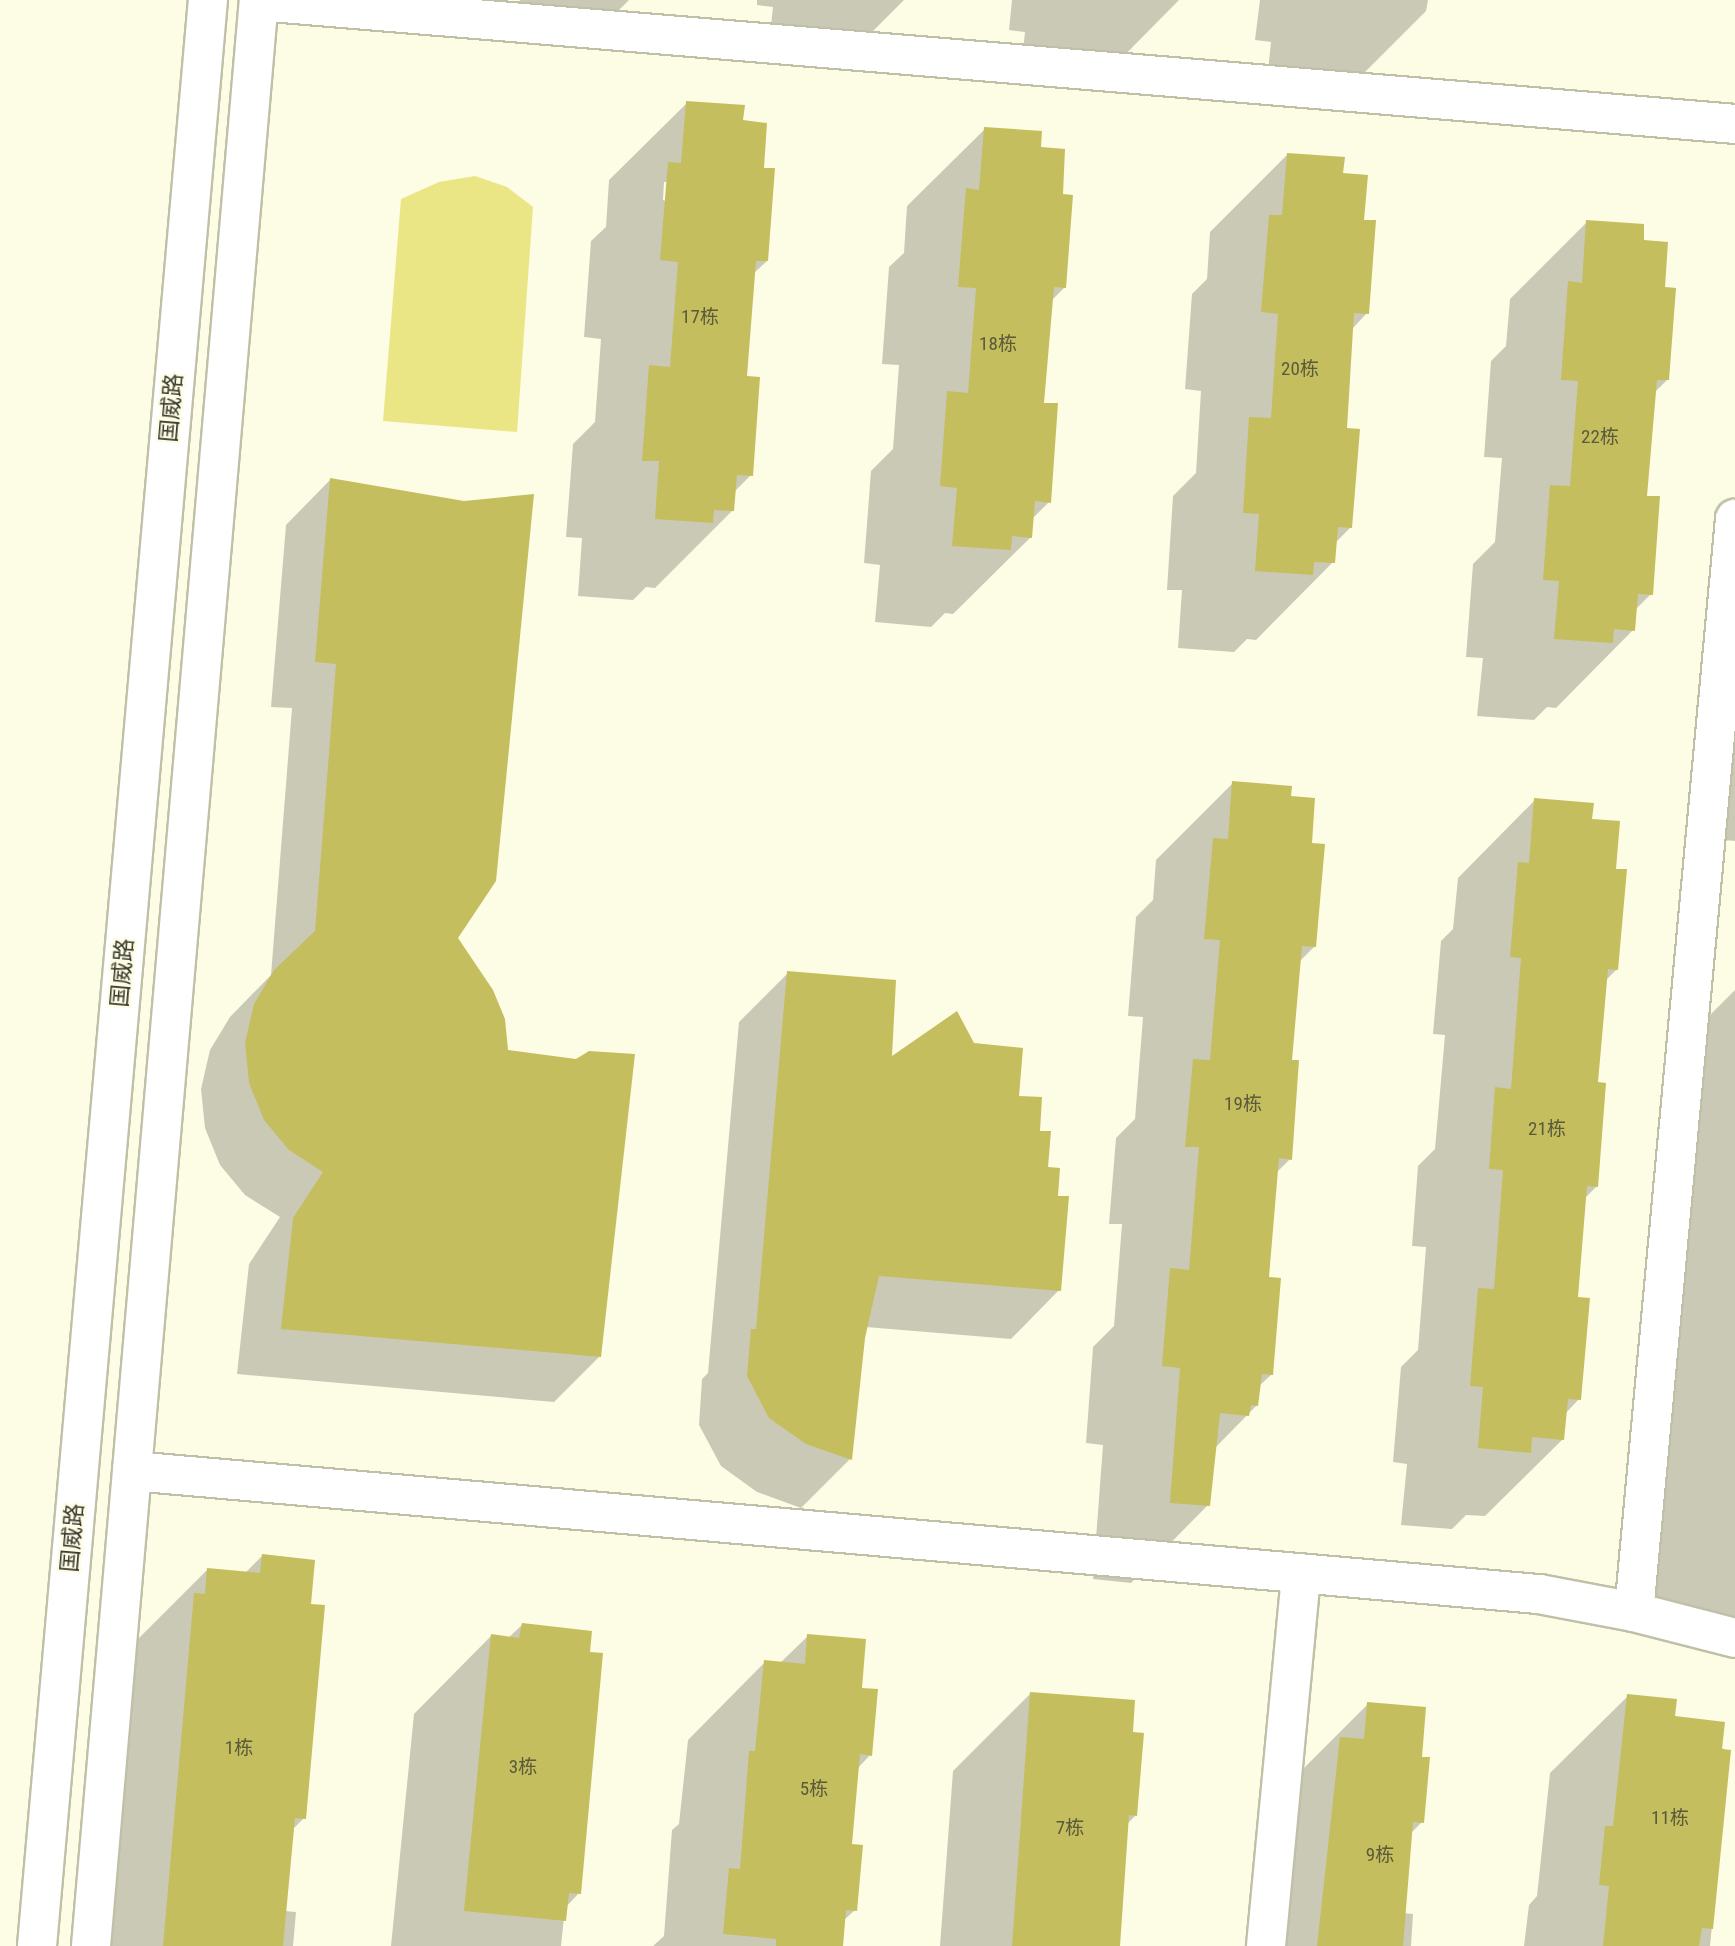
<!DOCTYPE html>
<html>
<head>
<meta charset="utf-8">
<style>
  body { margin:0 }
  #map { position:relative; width:1735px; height:1946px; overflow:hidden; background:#fdfce4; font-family:"Roboto Condensed","Noto Sans SC",sans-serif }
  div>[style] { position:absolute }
  .water>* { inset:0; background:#ebe685 }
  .shadow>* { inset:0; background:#0003 }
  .building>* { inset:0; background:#c4be5e }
  .roads { filter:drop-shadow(2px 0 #c0c0a9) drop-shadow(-2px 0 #c0c0a9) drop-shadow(0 2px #c0c0a9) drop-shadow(0 -2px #c0c0a9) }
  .minor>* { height:38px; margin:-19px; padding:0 19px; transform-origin:19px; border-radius:19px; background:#fff }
  .tertiary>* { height:38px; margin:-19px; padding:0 19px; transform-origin:19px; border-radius:19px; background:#fff }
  span { translate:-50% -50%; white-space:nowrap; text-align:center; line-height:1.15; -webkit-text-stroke:5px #fdfce4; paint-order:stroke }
  .number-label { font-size:19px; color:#5b5a3a }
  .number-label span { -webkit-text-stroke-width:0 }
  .street-label { font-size:23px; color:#38382e }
</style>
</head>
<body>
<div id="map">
  <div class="water">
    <div style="clip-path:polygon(475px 176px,507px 187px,533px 207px,517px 432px,383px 421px,401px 199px,439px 182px)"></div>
  </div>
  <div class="shadow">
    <div style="clip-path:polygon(520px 0,629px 0,599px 30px,518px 22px)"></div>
    <div style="clip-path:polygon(757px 0,904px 0,851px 53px,769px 45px,773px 7px,757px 5px)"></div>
    <div style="clip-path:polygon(1012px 0,1179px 0,1102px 78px,1021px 69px,1025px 32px,1009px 30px)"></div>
    <div style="clip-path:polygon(1260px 0,1428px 0,1426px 11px,1349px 88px,1267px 80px,1271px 42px,1255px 40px)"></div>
    <div style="clip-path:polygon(evenodd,687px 103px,741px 122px,763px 170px,767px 261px,753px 274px,745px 377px,751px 475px,734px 492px,733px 510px,655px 588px,646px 587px,633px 600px,578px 596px,582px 538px,566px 537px,573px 444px,595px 422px,601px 339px,584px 337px,591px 241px,606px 227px,609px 180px,687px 103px,664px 182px,668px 182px,666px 201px,663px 200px,664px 182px)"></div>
    <div style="clip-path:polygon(985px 129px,1039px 149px,1061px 195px,1065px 287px,1051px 301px,1043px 404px,1049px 502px,1032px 519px,1031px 537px,953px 614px,945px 613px,931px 627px,875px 622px,880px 565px,864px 563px,871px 471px,893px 449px,899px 365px,882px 364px,889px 267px,904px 253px,907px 206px)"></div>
    <div style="clip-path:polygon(1287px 155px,1341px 174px,1363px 222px,1367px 313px,1352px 329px,1346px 430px,1351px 527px,1335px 543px,1333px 562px,1256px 640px,1247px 639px,1234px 652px,1178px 648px,1182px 590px,1167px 590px,1173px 496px,1196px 473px,1201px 391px,1185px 389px,1192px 294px,1207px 279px,1210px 232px)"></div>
    <div style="clip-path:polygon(1587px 222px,1642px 242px,1663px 289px,1667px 380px,1654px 393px,1645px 497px,1651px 594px,1634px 611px,1633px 630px,1556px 708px,1547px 707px,1534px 720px,1477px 716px,1483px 658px,1466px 657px,1473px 564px,1495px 542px,1502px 458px,1484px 457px,1491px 361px,1506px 346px,1510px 299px)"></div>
    <div style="clip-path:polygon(330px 480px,456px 938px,507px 1052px,599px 1357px,554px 1402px,237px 1374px,249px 1264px,280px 1217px,245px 1195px,220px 1165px,205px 1128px,201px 1089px,210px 1050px,230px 1017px,271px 975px,292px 708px,271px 707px,286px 525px)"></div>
    <div style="clip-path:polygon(1735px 708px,1735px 841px,1724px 840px)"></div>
    <div style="clip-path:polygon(1233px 783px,1289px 798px,1310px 844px,1315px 946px,1299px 962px,1290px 1062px,1290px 1159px,1276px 1173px,1267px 1278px,1272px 1374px,1258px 1387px,1257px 1405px,1214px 1449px,1208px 1505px,1131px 1583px,1093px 1579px,1103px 1445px,1086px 1443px,1093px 1347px,1114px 1326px,1122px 1224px,1109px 1224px,1116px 1138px,1135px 1119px,1143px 1017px,1128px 1016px,1136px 917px,1153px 900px,1156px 860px)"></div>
    <div style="clip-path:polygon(1535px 800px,1591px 821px,1615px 870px,1617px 969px,1605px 981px,1596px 1083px,1596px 1187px,1585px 1198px,1576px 1298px,1579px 1399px,1565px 1414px,1563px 1439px,1485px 1516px,1466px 1515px,1452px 1529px,1401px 1525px,1407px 1464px,1393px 1462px,1401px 1367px,1418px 1350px,1426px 1247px,1412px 1246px,1418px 1166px,1435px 1149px,1445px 1035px,1433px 1034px,1441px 941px,1453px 929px,1458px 878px)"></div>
    <div style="clip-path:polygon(788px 973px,890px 1060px,973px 1045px,1017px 1098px,1038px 1132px,1057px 1198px,1059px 1290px,1011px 1339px,866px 1327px,850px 1459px,801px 1508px,757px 1492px,721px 1466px,699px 1425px,702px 1379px,708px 1373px,739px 1022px)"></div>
    <div style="clip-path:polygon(1735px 990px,1735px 1648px,1671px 1643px,1672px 1623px,1648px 1620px,1702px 1023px)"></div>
    <div style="clip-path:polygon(262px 1556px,309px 1605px,304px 1818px,292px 1830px,285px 1911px,296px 1912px,293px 1946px,94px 1946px,130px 1647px,207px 1570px,245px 1573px)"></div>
    <div style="clip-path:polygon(522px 1625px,579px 1893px,565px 1908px,561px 1946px,391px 1946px,414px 1714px,491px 1636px,508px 1638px)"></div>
    <div style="clip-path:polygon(808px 1636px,860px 1689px,870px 1755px,857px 1769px,850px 1846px,855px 1910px,843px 1921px,841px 1946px,653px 1946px,664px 1936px,672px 1830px,679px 1824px,688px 1740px,765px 1662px,780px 1663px)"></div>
    <div style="clip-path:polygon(1030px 1694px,1131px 1733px,1136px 1815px,1126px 1825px,1118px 1946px,940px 1946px,953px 1771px)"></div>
    <div style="clip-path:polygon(1628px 1696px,1729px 1752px,1710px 1946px,1524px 1946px,1529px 1905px,1537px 1896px,1550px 1773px)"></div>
    <div style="clip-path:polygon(1368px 1704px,1420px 1758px,1422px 1822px,1410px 1834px,1404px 1913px,1413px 1914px,1411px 1946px,1249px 1946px,1291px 1781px)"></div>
  </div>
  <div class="building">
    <div style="clip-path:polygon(686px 101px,745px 105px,743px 120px,767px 123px,764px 168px,775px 168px,768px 261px,756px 261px,747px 376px,760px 377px,753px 476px,737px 475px,734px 511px,714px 510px,713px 523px,655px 519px,659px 461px,642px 461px,649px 365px,670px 367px,678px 262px,660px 260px,668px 162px,681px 163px)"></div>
    <div style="clip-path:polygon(984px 127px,1042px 131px,1041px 147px,1065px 149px,1063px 194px,1073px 195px,1066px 288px,1054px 287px,1044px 403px,1058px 403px,1051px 503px,1035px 501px,1032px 538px,1012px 536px,1011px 550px,952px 546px,957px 488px,940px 486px,947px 391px,968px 393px,976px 288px,958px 287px,966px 188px,979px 190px)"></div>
    <div style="clip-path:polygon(1287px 153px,1345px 157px,1343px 173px,1368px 175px,1364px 220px,1376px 220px,1369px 314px,1354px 313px,1347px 428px,1360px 429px,1352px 528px,1338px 527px,1335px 563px,1314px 562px,1313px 575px,1255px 571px,1259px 514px,1243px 513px,1249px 417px,1271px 418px,1278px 314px,1261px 312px,1269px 215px,1282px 215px)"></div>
    <div style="clip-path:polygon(1586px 220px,1644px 224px,1644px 240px,1668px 242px,1665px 287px,1676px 288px,1669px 380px,1657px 380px,1647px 496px,1660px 496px,1653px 595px,1638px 594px,1635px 631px,1614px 629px,1613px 643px,1554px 639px,1559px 581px,1543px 580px,1550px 485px,1570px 486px,1578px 381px,1561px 380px,1568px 281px,1582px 283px)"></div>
    <div style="clip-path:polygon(330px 478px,464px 501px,534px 494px,496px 881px,458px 938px,493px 990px,505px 1019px,508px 1050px,576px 1059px,589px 1051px,635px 1054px,601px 1357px,281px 1329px,293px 1218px,323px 1172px,289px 1150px,264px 1120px,249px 1083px,245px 1043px,254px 1004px,274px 970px,315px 931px,336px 664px,315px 662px)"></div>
    <div style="clip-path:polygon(1232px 781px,1292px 786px,1291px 796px,1315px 798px,1312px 843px,1325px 844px,1316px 947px,1302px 946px,1292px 1060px,1299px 1060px,1292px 1160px,1279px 1158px,1269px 1277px,1281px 1278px,1273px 1375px,1262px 1374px,1258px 1406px,1251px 1405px,1249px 1416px,1220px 1413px,1210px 1506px,1170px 1503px,1180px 1368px,1162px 1366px,1170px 1268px,1189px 1270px,1199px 1147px,1185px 1147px,1193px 1059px,1210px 1060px,1220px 940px,1204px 939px,1213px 838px,1228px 839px)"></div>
    <div style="clip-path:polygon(1534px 798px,1594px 803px,1592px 819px,1620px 821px,1616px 869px,1627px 869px,1618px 970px,1608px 969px,1598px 1082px,1606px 1083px,1598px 1187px,1587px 1186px,1578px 1297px,1590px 1298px,1581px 1400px,1568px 1399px,1564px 1440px,1532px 1437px,1531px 1453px,1478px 1448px,1483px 1387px,1470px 1386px,1478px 1288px,1494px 1289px,1503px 1170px,1489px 1169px,1495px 1087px,1511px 1089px,1521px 958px,1510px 957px,1518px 862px,1529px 863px)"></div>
    <div style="clip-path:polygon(787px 971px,896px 980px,892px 1056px,957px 1011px,974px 1043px,1023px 1048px,1019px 1096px,1042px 1097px,1040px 1131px,1051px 1131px,1048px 1167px,1060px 1168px,1058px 1196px,1069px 1196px,1061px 1291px,879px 1276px,865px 1338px,852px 1460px,806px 1444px,769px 1418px,747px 1376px,751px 1329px,756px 1329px)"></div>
    <div style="clip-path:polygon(262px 1554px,315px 1560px,311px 1604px,325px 1605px,306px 1819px,295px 1818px,283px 1946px,163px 1946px,194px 1593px,205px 1594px,207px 1568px,260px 1573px)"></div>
    <div style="clip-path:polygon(522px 1623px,592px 1631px,590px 1652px,603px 1653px,581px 1894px,569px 1893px,566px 1921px,464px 1911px,491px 1634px,519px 1638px)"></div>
    <div style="clip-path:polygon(807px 1634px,866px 1639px,862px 1688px,878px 1689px,872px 1756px,860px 1754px,852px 1844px,863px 1845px,857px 1911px,846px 1910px,843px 1946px,776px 1946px,776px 1939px,723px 1934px,729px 1868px,740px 1869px,749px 1751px,755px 1751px,764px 1660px,805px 1664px)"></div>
    <div style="clip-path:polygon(1030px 1692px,1135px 1700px,1133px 1732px,1144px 1733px,1137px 1816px,1129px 1815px,1120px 1946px,1012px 1946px)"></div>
    <div style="clip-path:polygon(1627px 1694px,1677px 1699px,1675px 1716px,1725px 1722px,1722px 1749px,1731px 1750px,1713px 1929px,1702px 1928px,1699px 1946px,1603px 1946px,1609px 1886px,1599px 1885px,1605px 1826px,1613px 1826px)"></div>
    <div style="clip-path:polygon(1367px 1702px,1426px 1707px,1422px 1757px,1430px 1757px,1424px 1823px,1413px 1822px,1403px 1946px,1317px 1946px,1340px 1737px,1364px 1739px)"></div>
  </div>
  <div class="roads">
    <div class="minor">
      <div style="left:259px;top:1px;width:1481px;rotate:4.76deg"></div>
      <div style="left:132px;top:1471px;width:1412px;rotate:5deg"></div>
      <div style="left:1539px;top:1594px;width:97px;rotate:10.7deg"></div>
      <div style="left:1634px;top:1612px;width:104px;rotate:14.4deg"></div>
      <div style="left:1634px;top:1612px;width:1098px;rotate:-84.72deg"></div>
      <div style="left:1266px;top:1946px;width:373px;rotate:-84.6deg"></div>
    </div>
    <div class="tertiary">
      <div style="left:37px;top:1946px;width:1953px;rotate:-84.98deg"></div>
      <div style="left:91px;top:1946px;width:1953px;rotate:-85.07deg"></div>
    </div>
  </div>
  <div class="number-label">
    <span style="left:700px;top:317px">17栋</span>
    <span style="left:998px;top:344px">18栋</span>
    <span style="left:1300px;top:369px">20栋</span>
    <span style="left:1600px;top:437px">22栋</span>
    <span style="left:1243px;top:1104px">19栋</span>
    <span style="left:1547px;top:1129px">21栋</span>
    <span style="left:239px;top:1748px">1栋</span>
    <span style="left:523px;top:1767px">3栋</span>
    <span style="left:814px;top:1789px">5栋</span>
    <span style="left:1670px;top:1818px">11栋</span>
    <span style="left:1070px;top:1828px">7栋</span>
    <span style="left:1380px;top:1855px">9栋</span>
  </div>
  <div class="street-label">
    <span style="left:172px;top:408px;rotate:-85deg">国威路</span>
    <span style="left:123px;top:973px;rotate:-85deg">国威路</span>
    <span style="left:73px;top:1538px;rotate:-85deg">国威路</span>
  </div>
</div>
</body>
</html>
